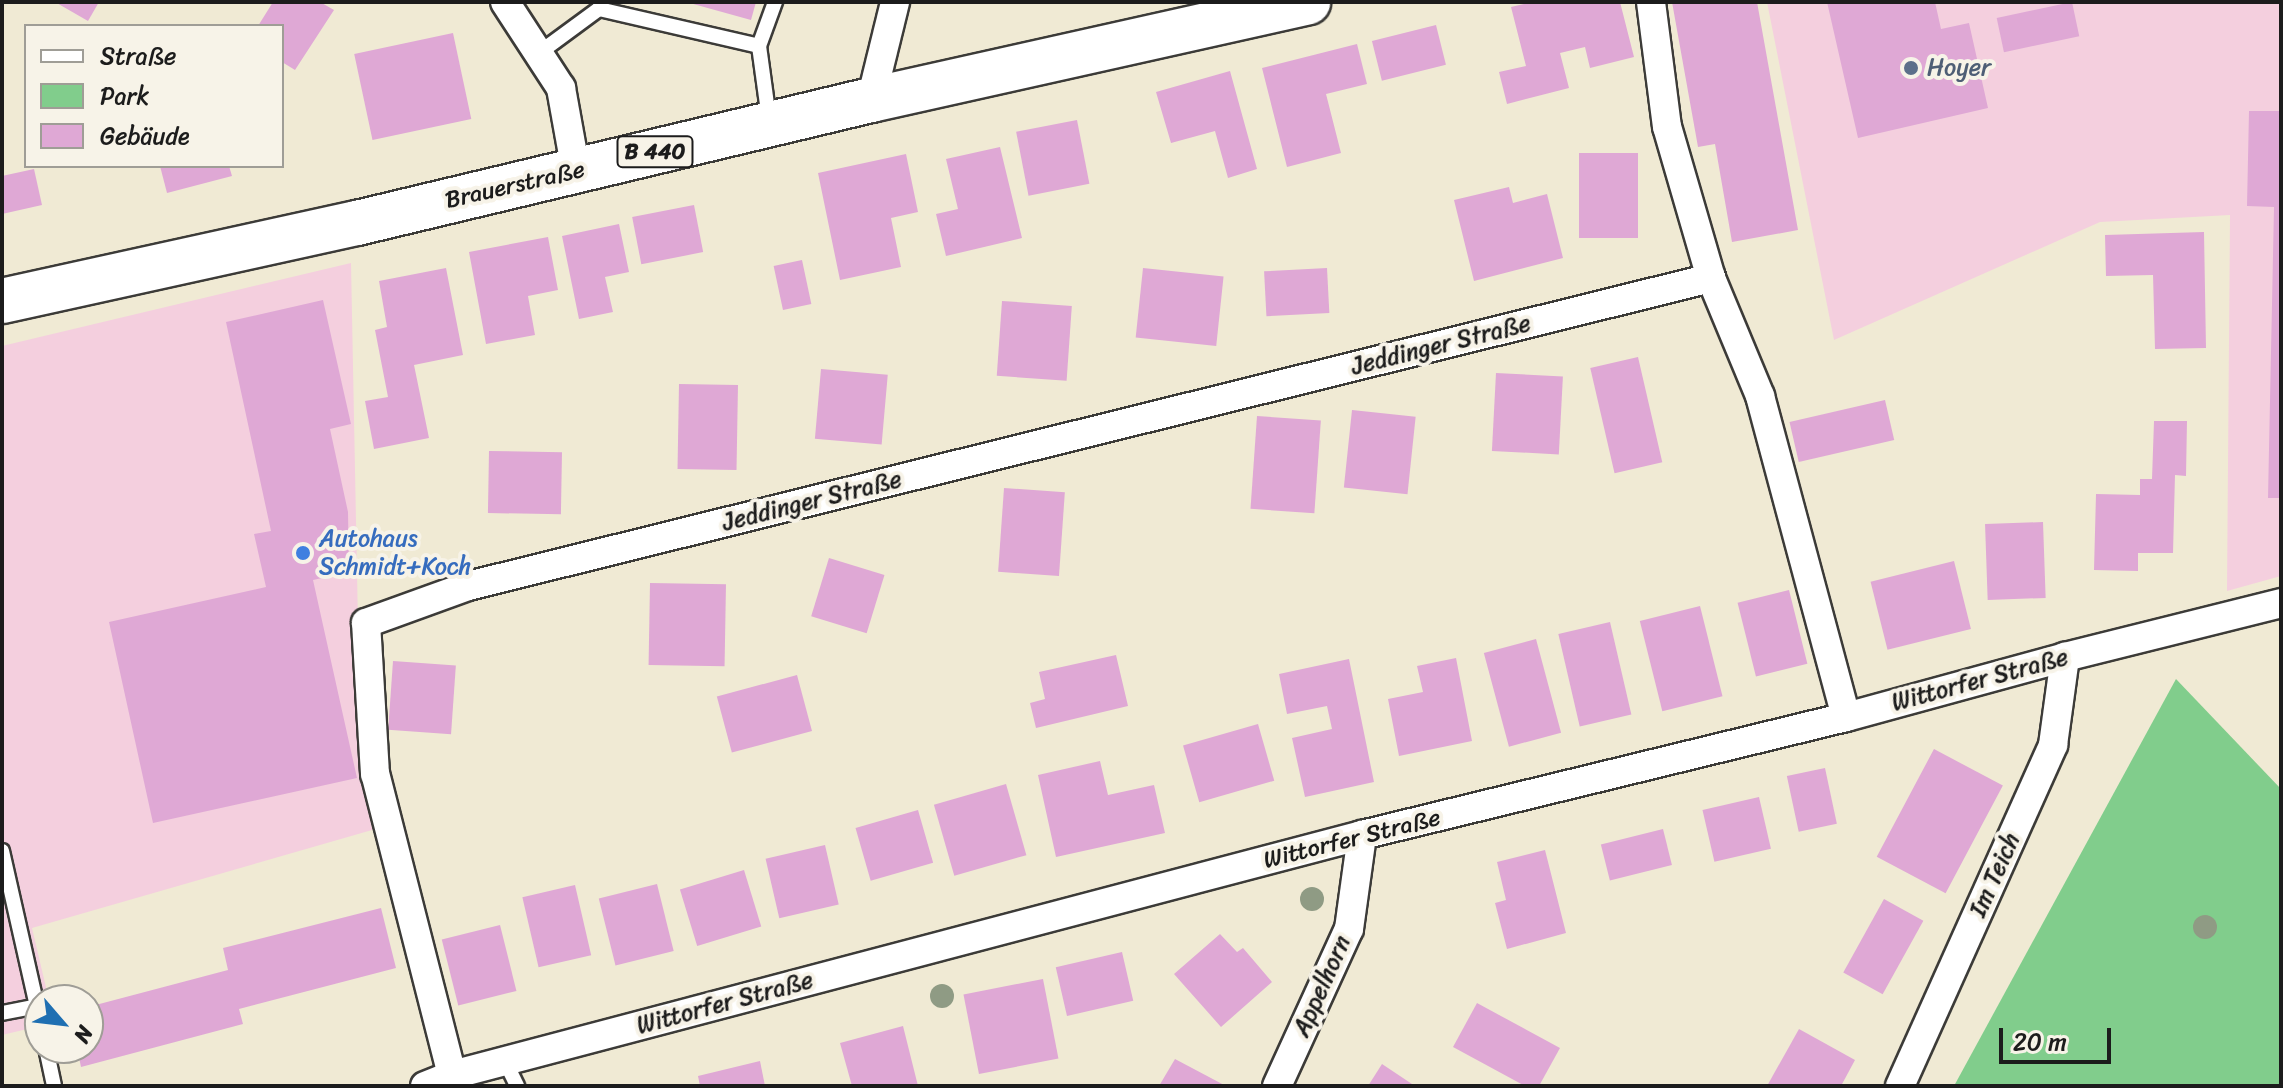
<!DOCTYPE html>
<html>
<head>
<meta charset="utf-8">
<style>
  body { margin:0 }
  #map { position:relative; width:2283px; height:1088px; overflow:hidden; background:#f0ead4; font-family:Sriracha,sans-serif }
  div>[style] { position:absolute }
  .built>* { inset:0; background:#f4cfde }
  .green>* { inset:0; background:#81cd8c }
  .building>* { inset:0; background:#dfa8d5; transform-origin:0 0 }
  .roads { filter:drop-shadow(2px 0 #3c3b38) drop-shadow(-2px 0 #3c3b38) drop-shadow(0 2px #3c3b38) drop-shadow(0 -2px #3c3b38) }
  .service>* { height:14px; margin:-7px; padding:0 7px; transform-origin:7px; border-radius:7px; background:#fff }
  .minor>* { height:28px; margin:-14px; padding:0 14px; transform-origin:14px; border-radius:14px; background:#fff }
  .primary>* { height:44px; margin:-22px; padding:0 22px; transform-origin:22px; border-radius:22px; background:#fff }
  .trees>* { width:24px; height:24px; margin:-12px; border-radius:50%; background:#8f9b84 }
  .dots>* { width:22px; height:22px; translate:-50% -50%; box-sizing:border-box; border:4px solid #f7f3e8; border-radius:50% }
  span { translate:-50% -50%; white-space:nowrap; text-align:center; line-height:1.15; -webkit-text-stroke:8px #f7f3e8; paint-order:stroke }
  .shield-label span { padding:2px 6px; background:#f7f3e8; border:2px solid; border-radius:6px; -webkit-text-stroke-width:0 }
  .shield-label { font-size:22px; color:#1c1c1c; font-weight:700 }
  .service-label { font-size:24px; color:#4e5e75 }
  .left { translate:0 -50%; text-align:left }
  .street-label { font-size:24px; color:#1c1c1c }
  .shop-label { font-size:24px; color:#366cbe }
  .frame { position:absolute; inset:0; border:4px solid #1c1c1c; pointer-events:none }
  .legend { position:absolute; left:24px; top:24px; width:260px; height:144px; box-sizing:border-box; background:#f7f3e8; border:2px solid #9f9d96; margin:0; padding:10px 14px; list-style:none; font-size:24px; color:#1c1c1c }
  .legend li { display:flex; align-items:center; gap:16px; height:40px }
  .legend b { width:40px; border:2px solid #9f9d96 }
  .north { position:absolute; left:24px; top:984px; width:80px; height:80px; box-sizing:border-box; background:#f7f3e8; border:2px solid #9f9d96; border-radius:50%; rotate:118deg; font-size:22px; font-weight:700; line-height:32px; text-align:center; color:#1c1c1c }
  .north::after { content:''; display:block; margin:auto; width:28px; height:36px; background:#1f6fb2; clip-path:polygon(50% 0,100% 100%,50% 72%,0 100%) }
  .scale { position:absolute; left:1999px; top:1028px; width:112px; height:36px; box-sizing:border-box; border:4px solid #1c1c1c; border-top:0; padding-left:10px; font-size:24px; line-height:28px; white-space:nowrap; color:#1c1c1c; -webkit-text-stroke:6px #f7f3e8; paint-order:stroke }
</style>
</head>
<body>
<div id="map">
  <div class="built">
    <div style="clip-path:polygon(1767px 2px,2281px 2px,2281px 576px,2227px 591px,2230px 215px,2100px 222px,1834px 340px)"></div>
    <div style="clip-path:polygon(351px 263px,358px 624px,379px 828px,32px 928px,49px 1000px,40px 1000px,40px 1026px,2px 1035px,2px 346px)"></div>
  </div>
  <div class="green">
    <div style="clip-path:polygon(2176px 679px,2281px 789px,2281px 1086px,1954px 1086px)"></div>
  </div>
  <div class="building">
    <div style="clip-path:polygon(55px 2px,99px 2px,88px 21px)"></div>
    <div style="clip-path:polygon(273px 2px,320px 2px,334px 10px,295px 70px,282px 62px,282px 26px,258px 26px)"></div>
    <div style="clip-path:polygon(686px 2px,756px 2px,751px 20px)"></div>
    <div style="clip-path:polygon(1532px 2px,1620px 2px,1634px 57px,1590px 68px,1585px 47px,1560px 53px,1569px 88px,1507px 104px,1499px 72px,1526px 66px,1511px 7px)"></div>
    <div style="clip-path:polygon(1672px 2px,1757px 2px,1798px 230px,1732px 242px,1715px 144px,1698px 147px)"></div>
    <div style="clip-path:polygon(1827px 2px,1935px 2px,1941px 29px,1969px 23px,1988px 108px,1858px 138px)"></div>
    <div style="left:2072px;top:2px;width:35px;height:77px;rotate:78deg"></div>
    <div style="left:1436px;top:25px;width:41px;height:66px;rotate:76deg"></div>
    <div style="left:453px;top:33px;width:88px;height:101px;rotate:78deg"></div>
    <div style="clip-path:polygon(1357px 44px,1367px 84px,1326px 94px,1341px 153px,1287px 167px,1262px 68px)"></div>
    <div style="clip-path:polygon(1230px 71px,1257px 169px,1228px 178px,1215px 131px,1171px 143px,1156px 92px)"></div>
    <div style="clip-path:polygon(2249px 111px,2281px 111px,2281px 498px,2268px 498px,2274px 207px,2247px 206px)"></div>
    <div style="left:1077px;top:120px;width:65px;height:62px;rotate:79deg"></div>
    <div style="clip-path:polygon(1000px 147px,1022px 238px,946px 256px,936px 214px,958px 209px,946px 159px)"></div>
    <div style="left:1579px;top:153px;width:59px;height:85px"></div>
    <div style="clip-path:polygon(906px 154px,918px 212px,891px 218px,901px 267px,840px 280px,818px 173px)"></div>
    <div style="clip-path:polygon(160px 166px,229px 166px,232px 176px,167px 193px)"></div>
    <div style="clip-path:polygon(34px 169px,42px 205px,2px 214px,2px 176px)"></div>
    <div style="clip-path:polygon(1509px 187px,1513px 203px,1547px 194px,1563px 258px,1474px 281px,1454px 200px)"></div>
    <div style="left:694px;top:205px;width:48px;height:63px;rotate:79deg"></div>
    <div style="clip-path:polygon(619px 224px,629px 272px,605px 277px,613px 312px,579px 319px,562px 236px)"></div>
    <div style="clip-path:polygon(2204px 232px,2206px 348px,2155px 349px,2153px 275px,2106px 276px,2105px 235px)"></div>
    <div style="clip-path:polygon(548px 237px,558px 290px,528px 296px,535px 335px,486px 344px,469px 252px)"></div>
    <div style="left:802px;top:260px;width:45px;height:29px;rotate:78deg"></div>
    <div style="clip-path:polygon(446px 268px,463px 355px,414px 365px,429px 438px,374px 449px,365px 401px,388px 397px,375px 330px,387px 327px,379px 281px)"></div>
    <div style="left:1143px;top:268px;width:81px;height:70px;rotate:6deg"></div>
    <div style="left:1327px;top:268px;width:45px;height:63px;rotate:87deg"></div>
    <div style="clip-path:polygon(323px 300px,351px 424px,330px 429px,348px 512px,349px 572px,313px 580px,357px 778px,153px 823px,109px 622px,266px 587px,254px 534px,271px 531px,226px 322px)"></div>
    <div style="left:1002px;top:301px;width:70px;height:75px;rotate:4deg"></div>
    <div style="left:1638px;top:357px;width:108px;height:49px;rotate:77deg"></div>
    <div style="left:821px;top:369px;width:67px;height:70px;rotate:5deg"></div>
    <div style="left:1496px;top:373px;width:67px;height:78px;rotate:3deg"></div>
    <div style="left:679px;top:384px;width:59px;height:85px;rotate:1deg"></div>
    <div style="left:1885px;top:400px;width:41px;height:98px;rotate:77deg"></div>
    <div style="left:1352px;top:410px;width:64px;height:78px;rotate:6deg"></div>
    <div style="left:1257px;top:416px;width:64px;height:93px;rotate:4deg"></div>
    <div style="clip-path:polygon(2154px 421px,2187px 421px,2186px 476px,2175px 475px,2173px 553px,2138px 553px,2138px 571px,2094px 570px,2096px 494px,2140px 495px,2140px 479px,2152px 479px)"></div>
    <div style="left:489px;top:451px;width:73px;height:62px;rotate:1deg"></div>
    <div style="left:1004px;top:488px;width:61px;height:84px;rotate:4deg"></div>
    <div style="left:2043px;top:522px;width:76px;height:58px;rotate:88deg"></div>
    <div style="left:829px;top:558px;width:58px;height:61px;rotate:17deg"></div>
    <div style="left:1954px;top:561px;width:70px;height:86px;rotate:76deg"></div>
    <div style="left:650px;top:583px;width:76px;height:82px;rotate:1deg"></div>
    <div style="left:1789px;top:590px;width:76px;height:53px;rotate:76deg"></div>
    <div style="left:1700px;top:606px;width:93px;height:62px;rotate:76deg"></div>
    <div style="left:1610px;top:622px;width:95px;height:53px;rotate:77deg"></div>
    <div style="left:1536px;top:639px;width:97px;height:54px;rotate:75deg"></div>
    <div style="clip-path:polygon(1116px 655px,1128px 706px,1036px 728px,1030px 703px,1045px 699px,1039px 672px)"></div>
    <div style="clip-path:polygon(1456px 658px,1472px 741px,1399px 756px,1388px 699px,1423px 692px,1417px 666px)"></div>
    <div style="clip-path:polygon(1349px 659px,1374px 782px,1305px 797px,1292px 738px,1332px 729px,1327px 706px,1287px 714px,1279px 674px)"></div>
    <div style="left:393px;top:661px;width:63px;height:69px;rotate:4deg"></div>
    <div style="left:797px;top:675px;width:58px;height:83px;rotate:75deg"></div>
    <div style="left:1258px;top:724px;width:59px;height:78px;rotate:74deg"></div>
    <div style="left:1934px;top:749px;width:78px;height:122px;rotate:28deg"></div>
    <div style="clip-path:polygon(1100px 761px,1108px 795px,1154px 785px,1165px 833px,1056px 857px,1038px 775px)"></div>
    <div style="left:1825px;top:768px;width:57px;height:39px;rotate:78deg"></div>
    <div style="left:1006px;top:784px;width:74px;height:75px;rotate:74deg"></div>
    <div style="left:1759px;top:797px;width:53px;height:58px;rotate:77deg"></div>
    <div style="left:918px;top:810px;width:55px;height:65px;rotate:74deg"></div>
    <div style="left:1663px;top:829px;width:37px;height:64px;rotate:76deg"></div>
    <div style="left:825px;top:845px;width:61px;height:61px;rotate:77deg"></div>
    <div style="clip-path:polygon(1545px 850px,1566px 933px,1507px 949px,1495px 903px,1506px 900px,1497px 862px)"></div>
    <div style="left:744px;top:870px;width:59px;height:67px;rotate:73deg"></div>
    <div style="left:657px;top:884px;width:69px;height:60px;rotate:76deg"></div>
    <div style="left:575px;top:885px;width:72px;height:54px;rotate:77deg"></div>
    <div style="left:1884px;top:899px;width:45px;height:84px;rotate:29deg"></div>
    <div style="clip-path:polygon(381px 908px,396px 968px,239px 1009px,243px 1024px,81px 1067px,77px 1048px,88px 1048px,88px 1007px,228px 970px,223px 948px)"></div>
    <div style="left:500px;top:925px;width:68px;height:60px;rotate:76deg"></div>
    <div style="clip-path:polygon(1220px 934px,1237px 952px,1243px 948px,1272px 982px,1221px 1027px,1174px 974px)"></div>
    <div style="left:1122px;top:952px;width:50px;height:68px;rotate:77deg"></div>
    <div style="left:1043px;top:979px;width:81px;height:81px;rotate:79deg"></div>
    <div style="clip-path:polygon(1477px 1003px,1560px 1048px,1539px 1086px,1525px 1086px,1453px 1047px)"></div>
    <div style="clip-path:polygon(903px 1026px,918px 1086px,852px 1086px,840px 1043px)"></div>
    <div style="clip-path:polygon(1799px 1029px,1855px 1060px,1841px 1086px,1767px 1086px)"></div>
    <div style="clip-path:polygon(1175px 1059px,1226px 1086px,1159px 1086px)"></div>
    <div style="clip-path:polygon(760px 1061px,765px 1086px,700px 1086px,698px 1076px)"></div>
    <div style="clip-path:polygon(1382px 1064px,1415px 1086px,1368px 1086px)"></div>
  </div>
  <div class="roads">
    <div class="service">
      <div style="left:759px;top:46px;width:47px;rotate:-70deg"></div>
      <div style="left:539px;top:53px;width:74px;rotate:-36.3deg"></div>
      <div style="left:599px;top:9px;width:164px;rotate:13deg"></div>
      <div style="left:759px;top:46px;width:74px;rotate:82.2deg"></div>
      <div style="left:2px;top:851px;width:172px;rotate:77.3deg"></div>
      <div style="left:2px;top:1013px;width:36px;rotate:-11deg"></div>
      <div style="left:46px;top:1048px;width:39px;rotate:78deg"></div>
      <div style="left:505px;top:1061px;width:28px;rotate:64deg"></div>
    </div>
    <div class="minor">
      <div style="left:505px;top:2px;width:103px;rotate:56.9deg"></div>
      <div style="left:561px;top:88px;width:84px;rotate:79.8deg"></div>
      <div style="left:871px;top:100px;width:101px;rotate:-76.2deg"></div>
      <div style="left:1711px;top:278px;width:128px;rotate:67.4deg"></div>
      <div style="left:1760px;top:396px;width:332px;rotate:75deg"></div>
      <div style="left:452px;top:1075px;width:311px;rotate:-104.3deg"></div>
      <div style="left:375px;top:774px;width:151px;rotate:-93.4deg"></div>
      <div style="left:366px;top:623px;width:109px;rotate:-19.9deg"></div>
      <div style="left:468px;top:586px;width:1281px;rotate:-13.92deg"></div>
      <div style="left:1711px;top:278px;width:157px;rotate:-106.2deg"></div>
      <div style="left:1667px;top:127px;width:126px;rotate:-97.3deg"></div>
      <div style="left:425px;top:1086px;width:29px;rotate:-22deg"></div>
      <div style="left:452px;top:1075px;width:941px;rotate:-14.77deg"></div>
      <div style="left:1362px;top:835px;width:498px;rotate:-13.7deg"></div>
      <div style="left:1846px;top:717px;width:227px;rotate:-15.3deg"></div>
      <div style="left:2065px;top:657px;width:223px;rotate:-14deg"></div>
      <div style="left:1277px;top:1086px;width:173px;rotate:-65.4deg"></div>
      <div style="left:1349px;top:929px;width:95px;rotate:-82.1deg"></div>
      <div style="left:1900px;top:1086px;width:374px;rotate:-65.8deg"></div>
      <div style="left:2053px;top:745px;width:89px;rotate:-82.2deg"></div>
    </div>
    <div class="primary">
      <div style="left:2px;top:301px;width:363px;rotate:-12.4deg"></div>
      <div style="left:357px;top:223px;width:529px;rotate:-13.46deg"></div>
      <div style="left:871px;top:100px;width:448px;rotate:-12.6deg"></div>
    </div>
  </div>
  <div class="trees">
    <div style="left:1312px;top:899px"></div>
    <div style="left:2205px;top:927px"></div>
    <div style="left:942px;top:996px"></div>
  </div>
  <div class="dots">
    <div style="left:1911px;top:68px;background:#5c6f8a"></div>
    <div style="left:303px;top:553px;background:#3f7fe0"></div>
  </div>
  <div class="shield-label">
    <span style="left:655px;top:152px">B 440</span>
  </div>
  <div class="service-label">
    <span class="left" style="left:1927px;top:68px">Hoyer</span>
  </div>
  <div class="street-label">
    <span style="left:515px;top:185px;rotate:-13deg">Brauerstraße</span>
    <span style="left:1441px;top:345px;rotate:-14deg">Jeddinger Straße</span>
    <span style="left:812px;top:501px;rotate:-14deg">Jeddinger Straße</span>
    <span style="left:1980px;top:680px;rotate:-15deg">Wittorfer Straße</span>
    <span style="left:1352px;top:839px;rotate:-14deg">Wittorfer Straße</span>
    <span style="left:1995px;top:875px;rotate:-66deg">Im Teich</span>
    <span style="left:1322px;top:986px;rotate:-66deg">Appelhorn</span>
    <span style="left:725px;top:1003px;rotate:-15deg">Wittorfer Straße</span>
  </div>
  <div class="shop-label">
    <span class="left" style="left:319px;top:553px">Autohaus<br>Schmidt+Koch</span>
  </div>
  <div class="frame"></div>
  <ul class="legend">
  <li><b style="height:10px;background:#fff"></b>Straße</li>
  <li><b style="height:22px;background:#81cd8c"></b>Park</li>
  <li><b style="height:22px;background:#dfa8d5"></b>Gebäude</li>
  </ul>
  <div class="north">N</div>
  <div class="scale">20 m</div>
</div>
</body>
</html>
